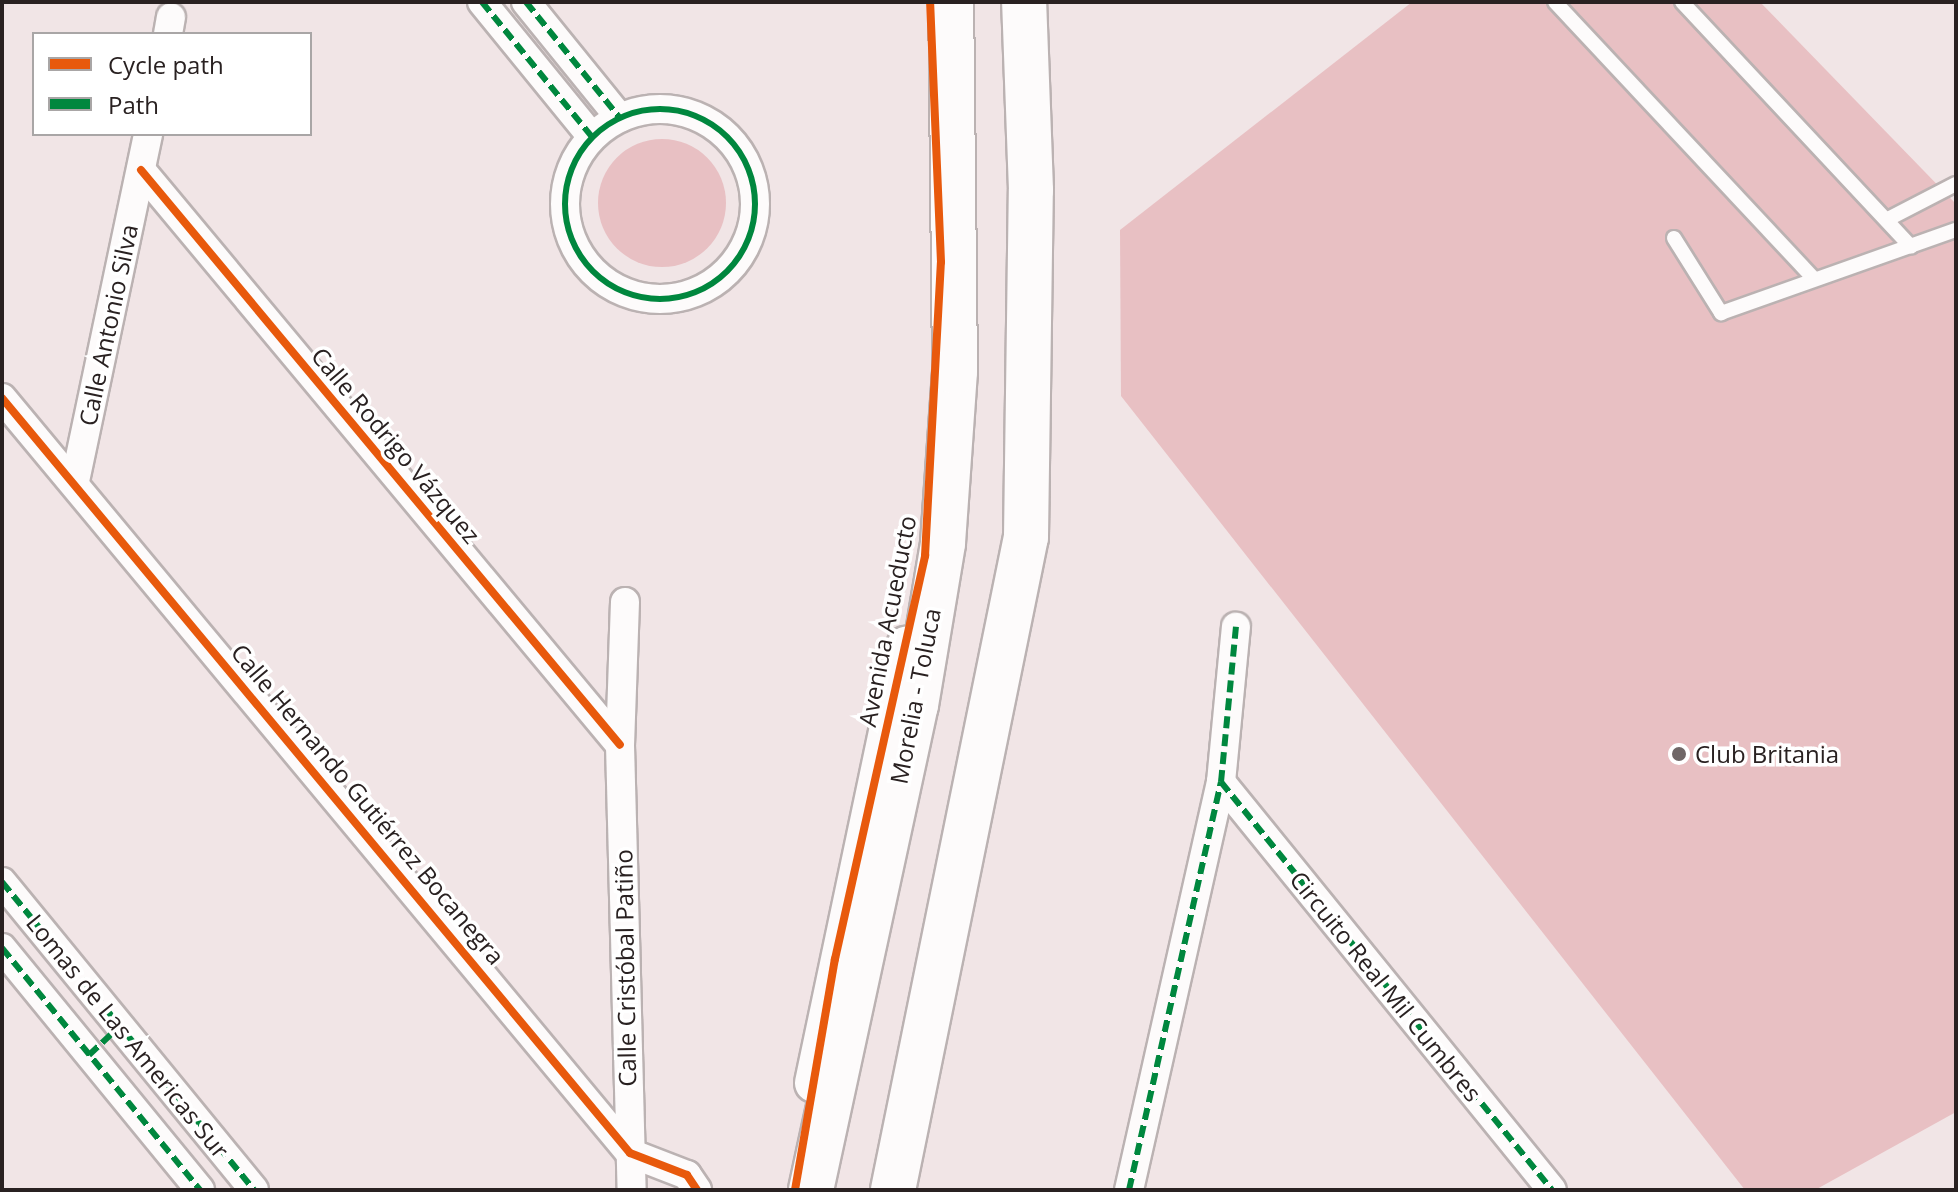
<!DOCTYPE html>
<html>
<head>
<meta charset="utf-8">
<style>
  body { margin:0 }
  #map { position:relative; width:1958px; height:1192px; overflow:hidden; background:#f1e5e6; font-family:"Open Sans",sans-serif }
  div>[style] { position:absolute }
  .green>* { inset:0; background:#e8c0c3 }
  .round { border-radius:50% }
  .roads { filter:drop-shadow(2px 0 #bbb2b2) drop-shadow(-2px 0 #bbb2b2) drop-shadow(0 2px #bbb2b2) drop-shadow(0 -2px #bbb2b2) }
  .lane>* { height:14px; margin:-7px; padding:0 7px; transform-origin:7px; border-radius:7px; background:#fdfbfb }
  .street>* { height:28px; margin:-14px; padding:0 14px; transform-origin:14px; border-radius:14px; background:#fdfbfb }
  .street>.ring { margin:-14px; padding:0; box-sizing:content-box; background:none; border:28px solid #fdfbfb; border-radius:50% }
  .secondary>* { height:38px; margin:-19px; padding:0 19px; transform-origin:19px; border-radius:19px; background:#fdfbfb }
  .primary>* { height:44px; margin:-22px; padding:0 22px; transform-origin:22px; border-radius:22px; background:#fdfbfb }
  .quiet>* { height:6px; margin-top:-3px; transform-origin:0; background:repeating-linear-gradient(90deg,#00873e 0 12px,transparent 0 18px) }
  .quiet>.ring { margin:-3px; padding:0; box-sizing:content-box; background:none; border:6px solid #00873e; border-radius:50% }
  .cycleway>* { height:8px; margin:-4px; padding:0 4px; transform-origin:4px; border-radius:4px; background:#e8590c }
  .dots>* { width:22px; height:22px; translate:-50% -50%; box-sizing:border-box; border:4px solid #fff; border-radius:50% }
  span { translate:-50% -50%; white-space:nowrap; text-align:center; line-height:1.15; -webkit-text-stroke:7px #fff; paint-order:stroke }
  .street-label { font-size:24px; color:#292121 }
  .poi-label { font-size:24px; color:#292121 }
  .left { translate:0 -50%; text-align:left }
  .frame { position:absolute; inset:0; border:4px solid #292121; pointer-events:none }
  .legend { position:absolute; left:32px; top:32px; width:280px; height:104px; box-sizing:border-box; background:#fff; border:2px solid #a9a6a6; margin:0; padding:10px 14px; list-style:none; font-size:24px; color:#292121 }
  .legend li { display:flex; align-items:center; gap:16px; height:40px }
  .legend b { width:40px; border:2px solid #a9a6a6 }
</style>
</head>
<body>
<div id="map">
  <div class="green">
    <div style="clip-path:polygon(1412px 2px,1760px 2px,1956px 204px,1956px 1112px,1815px 1190px,1745px 1190px,1121px 396px,1120px 230px)"></div>
    <div class="round" style="left:598px;top:139px;width:128px;height:128px"></div>
  </div>
  <div class="roads">
    <div class="lane">
      <div style="left:1555px;top:2px;width:378px;rotate:46.9deg"></div>
      <div style="left:1682px;top:2px;width:335px;rotate:46.9deg"></div>
      <div style="left:1890px;top:218px;width:74px;rotate:-27.3deg"></div>
      <div style="left:1674px;top:238px;width:89px;rotate:57.9deg"></div>
      <div style="left:1721px;top:313px;width:249px;rotate:-19.5deg"></div>
    </div>
    <div class="street">
      <div style="left:482px;top:2px;width:174px;rotate:50.8deg"></div>
      <div style="left:526px;top:2px;width:149px;rotate:51deg"></div>
      <div style="left:168px;top:34px;width:17px;rotate:-80deg"></div>
      <div class="ring" style="left:565px;top:109px;width:162px;height:162px"></div>
      <div style="left:141px;top:170px;width:748px;rotate:50.2deg"></div>
      <div style="left:2px;top:398px;width:982px;rotate:50.25deg"></div>
      <div style="left:630px;top:1153px;width:61px;rotate:21.1deg"></div>
      <div style="left:687px;top:1175px;width:18px;rotate:56deg"></div>
      <div style="left:75px;top:481px;width:355px;rotate:-78.1deg"></div>
      <div style="left:625px;top:602px;width:143px;rotate:92deg"></div>
      <div style="left:620px;top:745px;width:445px;rotate:88.5deg"></div>
      <div style="left:1221px;top:782px;width:525px;rotate:50.95deg"></div>
      <div style="left:2px;top:882px;width:398px;rotate:50.7deg"></div>
      <div style="left:2px;top:948px;width:313px;rotate:50.7deg"></div>
      <div style="left:1129px;top:1190px;width:418px;rotate:-77.3deg"></div>
      <div style="left:1221px;top:782px;width:156px;rotate:-84.5deg"></div>
    </div>
    <div class="secondary">
      <div style="left:814px;top:1083px;width:447px;rotate:-78.1deg"></div>
    </div>
    <div class="primary">
      <div style="left:811px;top:1190px;width:496px;rotate:-77.8deg"></div>
      <div style="left:916px;top:705px;width:164px;rotate:-80.5deg"></div>
      <div style="left:943px;top:543px;width:171px;rotate:-86deg"></div>
      <div style="left:955px;top:372px;width:370px;rotate:-90.6deg"></div>
      <div style="left:893px;top:1190px;width:666px;rotate:-78.49deg"></div>
      <div style="left:1026px;top:537px;width:347px;rotate:-89.2deg"></div>
      <div style="left:1031px;top:190px;width:188px;rotate:-92.1deg"></div>
    </div>
  </div>
  <div class="quiet">
    <div style="left:482px;top:2px;width:174px;rotate:50.8deg"></div>
    <div style="left:526px;top:2px;width:149px;rotate:51deg"></div>
    <div class="ring" style="left:565px;top:109px;width:184px;height:184px"></div>
    <div style="left:1221px;top:782px;width:525px;rotate:50.95deg"></div>
    <div style="left:2px;top:882px;width:398px;rotate:50.7deg"></div>
    <div style="left:2px;top:948px;width:313px;rotate:50.7deg"></div>
    <div style="left:89px;top:1055px;width:42px;rotate:-43.1deg"></div>
    <div style="left:1129px;top:1190px;width:418px;rotate:-77.3deg"></div>
    <div style="left:1221px;top:782px;width:156px;rotate:-84.5deg"></div>
  </div>
  <div class="cycleway">
    <div style="left:141px;top:170px;width:748px;rotate:50.2deg"></div>
    <div style="left:2px;top:398px;width:982px;rotate:50.25deg"></div>
    <div style="left:630px;top:1153px;width:61px;rotate:21.1deg"></div>
    <div style="left:687px;top:1175px;width:18px;rotate:56deg"></div>
    <div style="left:795px;top:1190px;width:234px;rotate:-80.2deg"></div>
    <div style="left:835px;top:959px;width:413px;rotate:-77.4deg"></div>
    <div style="left:925px;top:556px;width:294px;rotate:-86.9deg"></div>
    <div style="left:941px;top:262px;width:260px;rotate:-92.4deg"></div>
  </div>
  <div class="dots">
    <div style="left:1679px;top:754px;background:#6f6666"></div>
  </div>
  <div class="street-label">
    <span style="left:108px;top:325px;rotate:-78deg">Calle Antonio Silva</span>
    <span style="left:396px;top:445px;rotate:50deg">Calle Rodrigo Vázquez</span>
    <span style="left:887px;top:621px;rotate:-79deg">Avenida Acueducto</span>
    <span style="left:915px;top:696px;rotate:-79deg">Morelia - Toluca</span>
    <span style="left:368px;top:804px;rotate:50deg">Calle Hernando Gutiérrez Bocanegra</span>
    <span style="left:625px;top:968px;rotate:-91deg">Calle Cristóbal Patiño</span>
    <span style="left:1386px;top:986px;rotate:51deg">Circuito Real Mil Cumbres</span>
    <span style="left:128px;top:1036px;rotate:51deg">Lomas de Las Americas Sur</span>
  </div>
  <div class="poi-label">
    <span class="left" style="left:1695px;top:754px">Club Britania</span>
  </div>
  <div class="frame"></div>
  <ul class="legend">
  <li><b style="height:10px;background:#e8590c"></b>Cycle path</li>
  <li><b style="height:10px;background:#00873e"></b>Path</li>
  </ul>
</div>
</body>
</html>
